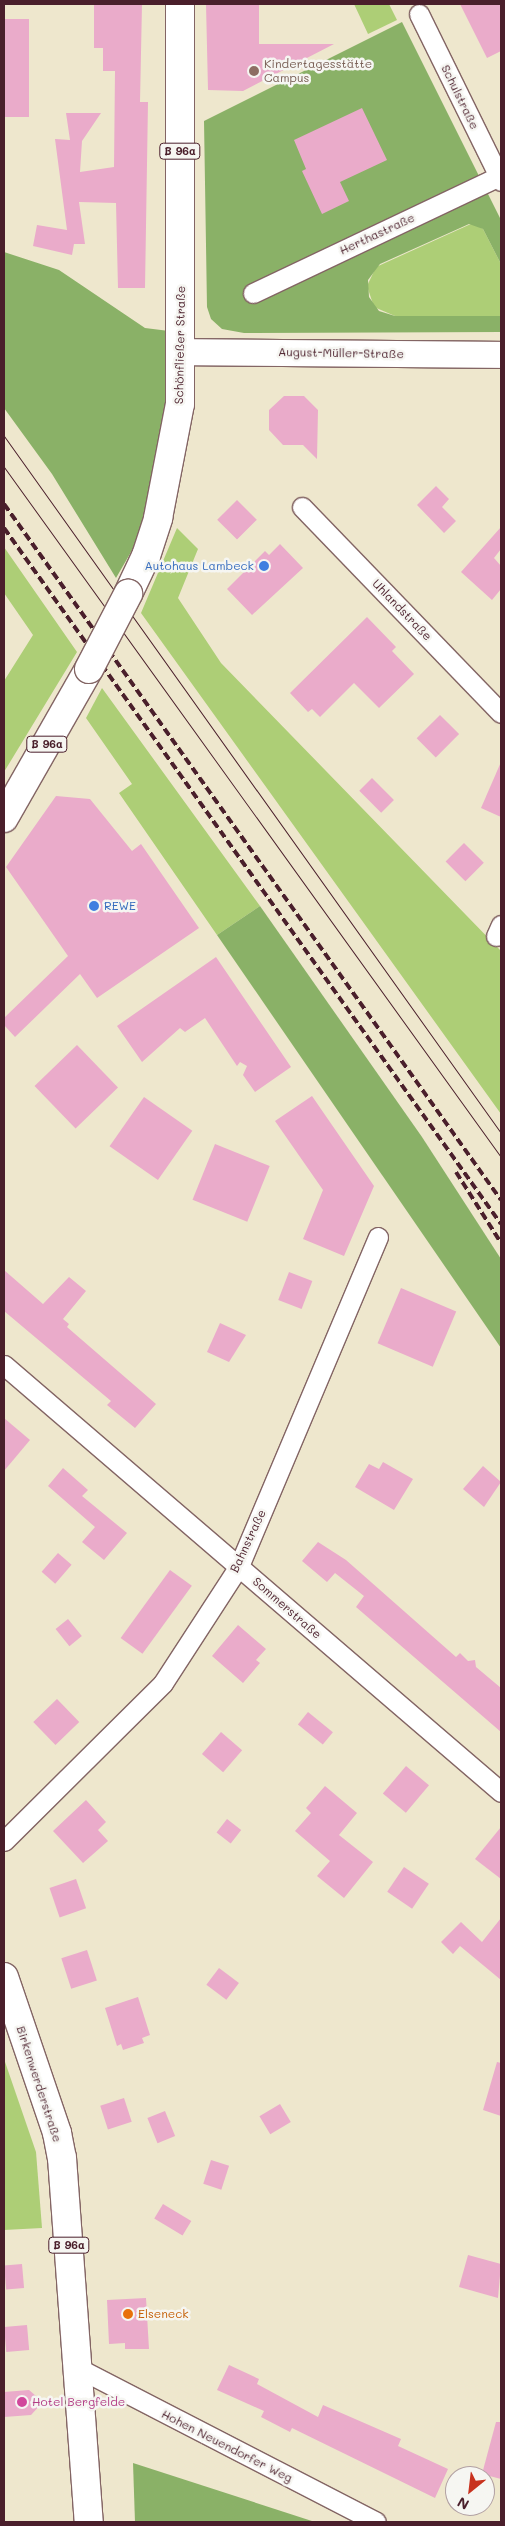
<!DOCTYPE html>
<html>
<head>
<meta charset="utf-8">
<style>
  body { margin:0 }
  #map { position:relative; width:505px; height:2526px; overflow:hidden; background:#eee7cd; font-family:Mali,sans-serif }
  div>[style] { position:absolute }
  .green>* { inset:0; background:#adce76 }
  .forest>* { inset:0; background:#8ab167 }
  .building>* { inset:0; background:#eaabca; transform-origin:0 0 }
  .roads { filter:drop-shadow(1px 0 #836564) drop-shadow(-1px 0 #836564) drop-shadow(0 1px #836564) drop-shadow(0 -1px #836564) }
  .street>* { height:19px; margin:-9.5px; padding:0 9.5px; transform-origin:9.5px; border-radius:9.5px; background:#fff }
  .secondary>* { height:26px; margin:-13px; padding:0 13px; transform-origin:13px; border-radius:13px; background:#fff }
  .primary>* { height:28px; margin:-14px; padding:0 14px; transform-origin:14px; border-radius:14px; background:#fff }
  .tram>* { height:1px; margin:-0.5px; padding:0 0.5px; transform-origin:0.5px; border-radius:0.5px; background:#4a1f2b }
  .rail>* { height:4px; margin-top:-2px; transform-origin:0; background:repeating-linear-gradient(90deg,#4a1f2b 0 8px,transparent 0 12px) }
  .bridges { filter:drop-shadow(1px 0 #836564) drop-shadow(-1px 0 #836564) drop-shadow(0 1px #836564) drop-shadow(0 -1px #836564) }
  .primary-bridge>* { height:28px; margin:-14px; padding:0 14px; transform-origin:14px; border-radius:14px; background:#fff }
  .dots>* { width:14px; height:14px; translate:-50% -50%; box-sizing:border-box; border:2px solid #f6f6f2; border-radius:50% }
  span { translate:-50% -50%; white-space:nowrap; text-align:center; line-height:1.15; -webkit-text-stroke:5px #f6f6f2; paint-order:stroke }
  .shield-label span { padding:1px 4px; background:#f6f6f2; border:1px solid; border-radius:4px; -webkit-text-stroke-width:0 }
  .shield-label { font-size:11px; color:#4a1f2b; font-weight:700 }
  .education-label { font-size:12px; color:#785e54 }
  .left { translate:0 -50%; text-align:left }
  .street-label { font-size:12px; color:#4a1f2b }
  .shop-label { font-size:12px; color:#366cbe }
  .right { translate:-100% -50%; text-align:right }
  .food-label { font-size:12px; color:#c56008 }
  .hotel-label { font-size:12px; color:#b23c85 }
  .frame { position:absolute; inset:0; border:5px solid #4a1f2b; pointer-events:none }
  .north { position:absolute; left:445px; top:2466px; width:50px; height:50px; box-sizing:border-box; background:#f6f6f2; border:1px solid #b1a0a2; border-radius:50%; rotate:209deg; font-size:14px; font-weight:700; line-height:20px; text-align:center; color:#4a1f2b }
  .north::after { content:''; display:block; margin:auto; width:18px; height:22px; background:#c8321e; clip-path:polygon(50% 0,100% 100%,50% 72%,0 100%) }
</style>
</head>
<body>
<div id="map">
  <div class="green">
    <div style="clip-path:polygon(354px 4px,389px 4px,397px 20px,368px 34px)"></div>
    <div style="clip-path:polygon(473px 223px,483px 229px,501px 264px,501px 316px,395px 316px,374px 307px,367px 286px,376px 267px)"></div>
    <div style="clip-path:polygon(177px 528px,198px 549px,178px 598px,221px 663px,501px 951px,501px 1114px,141px 613px)"></div>
    <div style="clip-path:polygon(4px 547px,77px 652px,4px 772px,4px 681px,33px 635px,4px 593px)"></div>
    <div style="clip-path:polygon(102px 688px,260px 906px,217px 935px,119px 793px,132px 784px,86px 718px)"></div>
    <div style="clip-path:polygon(4px 2059px,36px 2152px,42px 2228px,4px 2230px)"></div>
  </div>
  <div class="forest">
    <div style="clip-path:polygon(402px 22px,501px 220px,501px 264px,483px 229px,469px 224px,380px 264px,368px 280px,369px 297px,379px 311px,395px 316px,501px 316px,501px 332px,244px 333px,222px 329px,211px 319px,207px 307px,204px 121px)"></div>
    <div style="clip-path:polygon(4px 252px,59px 270px,145px 328px,177px 332px,157px 507px,116px 578px,52px 474px,4px 408px)"></div>
    <div style="clip-path:polygon(260px 906px,422px 1137px,501px 1259px,501px 1348px,217px 935px)"></div>
    <div style="clip-path:polygon(133px 2463px,315px 2522px,135px 2522px)"></div>
  </div>
  <div class="building">
    <div style="clip-path:polygon(94px 4px,142px 4px,140px 102px,148px 102px,145px 288px,118px 288px,116px 203px,79px 202px,85px 244px,74px 244px,72px 255px,33px 246px,37px 225px,67px 230px,55px 139px,70px 140px,66px 113px,101px 113px,82px 141px,80px 172px,114px 167px,115px 71px,103px 71px,103px 48px,94px 48px)"></div>
    <div style="clip-path:polygon(206px 4px,259px 4px,259px 44px,334px 44px,243px 91px,208px 90px)"></div>
    <div style="clip-path:polygon(460px 4px,501px 4px,501px 51px,487px 58px)"></div>
    <div style="left:4px;top:19px;width:25px;height:98px"></div>
    <div style="clip-path:polygon(362px 108px,387px 160px,340px 182px,349px 201px,322px 214px,302px 171px,306px 169px,294px 140px)"></div>
    <div style="clip-path:polygon(284px 396px,304px 396px,318px 410px,317px 459px,303px 445px,283px 445px,269px 430px,269px 410px)"></div>
    <div style="clip-path:polygon(436px 486px,449px 499px,442px 507px,456px 521px,444px 533px,417px 505px)"></div>
    <div style="left:237px;top:500px;width:28px;height:28px;rotate:45deg"></div>
    <div style="clip-path:polygon(501px 527px,501px 549px,494px 558px,501px 566px,501px 589px,492px 600px,461px 572px)"></div>
    <div style="clip-path:polygon(280px 544px,303px 568px,252px 615px,227px 589px,265px 551px,269px 555px)"></div>
    <div style="clip-path:polygon(367px 617px,396px 647px,392px 651px,414px 674px,379px 708px,354px 683px,320px 717px,312px 709px,308px 712px,290px 693px)"></div>
    <div style="left:440px;top:715px;width:27px;height:33px;rotate:45deg"></div>
    <div style="clip-path:polygon(501px 762px,501px 817px,481px 808px)"></div>
    <div style="left:372px;top:778px;width:31px;height:18px;rotate:45deg"></div>
    <div style="clip-path:polygon(56px 796px,90px 799px,132px 851px,141px 844px,199px 928px,97px 998px,80px 974px,15px 1037px,4px 1025px,4px 1018px,68px 956px,6px 867px)"></div>
    <div style="left:464px;top:843px;width:28px;height:26px;rotate:45deg"></div>
    <div style="clip-path:polygon(216px 957px,291px 1067px,255px 1092px,243px 1075px,247px 1066px,240px 1062px,237px 1066px,205px 1018px,185px 1032px,180px 1028px,142px 1062px,117px 1026px)"></div>
    <div style="left:77px;top:1045px;width:59px;height:59px;rotate:46deg"></div>
    <div style="clip-path:polygon(312px 1096px,374px 1186px,344px 1256px,303px 1239px,323px 1190px,275px 1121px)"></div>
    <div style="left:144px;top:1097px;width:59px;height:60px;rotate:35deg"></div>
    <div style="left:215px;top:1144px;width:59px;height:60px;rotate:22deg"></div>
    <div style="clip-path:polygon(4px 1270px,43px 1304px,69px 1277px,86px 1291px,63px 1319px,69px 1324px,67px 1327px,156px 1404px,135px 1428px,107px 1405px,111px 1401px,4px 1311px)"></div>
    <div style="left:289px;top:1272px;width:25px;height:30px;rotate:21deg"></div>
    <div style="left:401px;top:1288px;width:60px;height:60px;rotate:23deg"></div>
    <div style="clip-path:polygon(220px 1323px,246px 1335px,229px 1362px,207px 1352px)"></div>
    <div style="clip-path:polygon(4px 1418px,30px 1440px,4px 1471px)"></div>
    <div style="clip-path:polygon(383px 1462px,413px 1479px,394px 1510px,355px 1487px,369px 1464px,379px 1469px)"></div>
    <div style="clip-path:polygon(483px 1466px,501px 1482px,484px 1507px,463px 1489px)"></div>
    <div style="clip-path:polygon(63px 1468px,88px 1490px,82px 1496px,127px 1533px,104px 1560px,82px 1542px,95px 1527px,48px 1486px)"></div>
    <div style="clip-path:polygon(318px 1542px,346px 1560px,456px 1657px,460px 1653px,468px 1661px,475px 1660px,476px 1667px,501px 1688px,501px 1732px,356px 1607px,364px 1596px,335px 1573px,327px 1582px,302px 1561px)"></div>
    <div style="left:58px;top:1553px;width:18px;height:25px;rotate:41deg"></div>
    <div style="left:170px;top:1570px;width:27px;height:84px;rotate:36deg"></div>
    <div style="left:68px;top:1619px;width:22px;height:16px;rotate:51deg"></div>
    <div style="clip-path:polygon(238px 1625px,266px 1649px,256px 1660px,260px 1663px,243px 1683px,212px 1656px)"></div>
    <div style="left:57px;top:1699px;width:32px;height:33px;rotate:46deg"></div>
    <div style="left:308px;top:1712px;width:32px;height:16px;rotate:39deg"></div>
    <div style="left:221px;top:1732px;width:28px;height:29px;rotate:41deg"></div>
    <div style="left:406px;top:1766px;width:30px;height:36px;rotate:40deg"></div>
    <div style="clip-path:polygon(325px 1786px,357px 1813px,339px 1835px,373px 1862px,344px 1898px,317px 1876px,330px 1861px,295px 1831px,311px 1813px,306px 1808px)"></div>
    <div style="clip-path:polygon(86px 1800px,106px 1822px,98px 1830px,108px 1841px,83px 1863px,53px 1831px)"></div>
    <div style="left:227px;top:1819px;width:18px;height:17px;rotate:38deg"></div>
    <div style="clip-path:polygon(501px 1827px,501px 1879px,475px 1859px)"></div>
    <div style="left:404px;top:1867px;width:30px;height:30px;rotate:34deg"></div>
    <div style="left:76px;top:1879px;width:31px;height:28px;rotate:71deg"></div>
    <div style="clip-path:polygon(501px 1918px,501px 1980px,460px 1946px,453px 1954px,441px 1942px,461px 1922px,482px 1942px)"></div>
    <div style="left:87px;top:1950px;width:32px;height:27px;rotate:72deg"></div>
    <div style="left:219px;top:1968px;width:25px;height:21px;rotate:37deg"></div>
    <div style="clip-path:polygon(138px 1997px,150px 2035px,142px 2038px,144px 2043px,123px 2050px,121px 2044px,117px 2046px,105px 2008px)"></div>
    <div style="clip-path:polygon(497px 2062px,501px 2063px,501px 2116px,483px 2110px)"></div>
    <div style="left:124px;top:2098px;width:25px;height:25px;rotate:72deg"></div>
    <div style="left:280px;top:2104px;width:21px;height:24px;rotate:59deg"></div>
    <div style="left:165px;top:2111px;width:27px;height:19px;rotate:68deg"></div>
    <div style="left:211px;top:2160px;width:19px;height:25px;rotate:18deg"></div>
    <div style="left:163px;top:2204px;width:33px;height:17px;rotate:31deg"></div>
    <div style="clip-path:polygon(468px 2255px,501px 2264px,498px 2298px,459px 2287px)"></div>
    <div style="left:22px;top:2264px;width:24px;height:18px;rotate:85deg"></div>
    <div style="clip-path:polygon(146px 2298px,149px 2349px,125px 2349px,125px 2343px,109px 2344px,107px 2300px)"></div>
    <div style="left:27px;top:2325px;width:25px;height:23px;rotate:85deg"></div>
    <div style="clip-path:polygon(229px 2365px,259px 2379px,257px 2384px,318px 2417px,323px 2405px,401px 2439px,398px 2446px,448px 2469px,435px 2498px,292px 2428px,290px 2432px,261px 2417px,264px 2411px,217px 2390px)"></div>
    <div style="clip-path:polygon(29px 2390px,43px 2402px,31px 2415px,4px 2417px,4px 2392px)"></div>
    <div style="clip-path:polygon(496px 2422px,501px 2422px,501px 2479px,482px 2474px)"></div>
  </div>
  <div class="roads">
    <div class="street">
      <div style="left:419px;top:14px;width:186px;rotate:63.8deg"></div>
      <div style="left:253px;top:293px;width:275px;rotate:-25.4deg"></div>
      <div style="left:302px;top:507px;width:286px;rotate:46deg"></div>
      <div style="left:496px;top:936px;width:12px;rotate:-66deg"></div>
      <div style="left:4px;top:1365px;width:655px;rotate:40.67deg"></div>
      <div style="left:4px;top:1841px;width:224px;rotate:-44.8deg"></div>
      <div style="left:163px;top:1683px;width:140px;rotate:-57deg"></div>
      <div style="left:239px;top:1566px;width:357px;rotate:-67.1deg"></div>
      <div style="left:78px;top:2368px;width:335px;rotate:27.3deg"></div>
    </div>
    <div class="secondary">
      <div style="left:181px;top:352px;width:320px;rotate:0.5deg"></div>
    </div>
    <div class="primary">
      <div style="left:128px;top:594px;width:42px;rotate:-64.7deg"></div>
      <div style="left:146px;top:556px;width:40px;rotate:-72deg"></div>
      <div style="left:158px;top:518px;width:116px;rotate:-79.1deg"></div>
      <div style="left:180px;top:404px;width:400px;rotate:-90deg"></div>
      <div style="left:4px;top:818px;width:172px;rotate:-60.3deg"></div>
      <div style="left:4px;top:1977px;width:165px;rotate:71.2deg"></div>
      <div style="left:57px;top:2133px;width:25px;rotate:79deg"></div>
      <div style="left:62px;top:2158px;width:365px;rotate:85.8deg"></div>
    </div>
  </div>
  <div class="tram">
    <div style="left:4px;top:436px;width:856px;rotate:54.51deg"></div>
    <div style="left:4px;top:467px;width:850px;rotate:54.24deg"></div>
  </div>
  <div class="rail">
    <div style="left:4px;top:504px;width:855px;rotate:54.47deg"></div>
    <div style="left:4px;top:528px;width:855px;rotate:54.47deg"></div>
    <div style="left:456px;top:1172px;width:84px;rotate:57.6deg"></div>
  </div>
  <div class="bridges">
    <div class="primary-bridge">
      <div style="left:89px;top:669px;width:85px;rotate:-62.5deg"></div>
    </div>
  </div>
  <div class="dots">
    <div style="left:254px;top:71px;background:#8d6e63"></div>
    <div style="left:264px;top:566px;background:#3f7fe0"></div>
    <div style="left:94px;top:906px;background:#3f7fe0"></div>
    <div style="left:128px;top:2314px;background:#e8710a"></div>
    <div style="left:22px;top:2402px;background:#d1479c"></div>
  </div>
  <div class="shield-label">
    <span style="left:180px;top:151px">B 96a</span>
    <span style="left:47px;top:744px">B 96a</span>
    <span style="left:69px;top:2245px">B 96a</span>
  </div>
  <div class="education-label">
    <span class="left" style="left:264px;top:71px">Kindertagesstätte<br>Campus</span>
  </div>
  <div class="street-label">
    <span style="left:460px;top:97px;rotate:64deg">Schulstraße</span>
    <span style="left:377px;top:234px;rotate:-25deg">Herthastraße</span>
    <span style="left:180px;top:345px;rotate:-89deg">Schönfließer Straße</span>
    <span style="left:341px;top:353px;rotate:1deg">August-Müller-Straße</span>
    <span style="left:402px;top:610px;rotate:46deg">Uhlandstraße</span>
    <span style="left:248px;top:1541px;rotate:-65deg">Bahnstraße</span>
    <span style="left:287px;top:1608px;rotate:41deg">Sommerstraße</span>
    <span style="left:39px;top:2084px;rotate:72deg">Birkenwerderstraße</span>
    <span style="left:227px;top:2446px;rotate:27deg">Hohen Neuendorfer Weg</span>
  </div>
  <div class="shop-label">
    <span class="right" style="left:254px;top:566px">Autohaus Lambeck</span>
    <span class="left" style="left:104px;top:906px">REWE</span>
  </div>
  <div class="food-label">
    <span class="left" style="left:138px;top:2314px">Elseneck</span>
  </div>
  <div class="hotel-label">
    <span class="left" style="left:32px;top:2402px">Hotel Bergfelde</span>
  </div>
  <div class="frame"></div>
  <div class="north">N</div>
</div>
</body>
</html>
